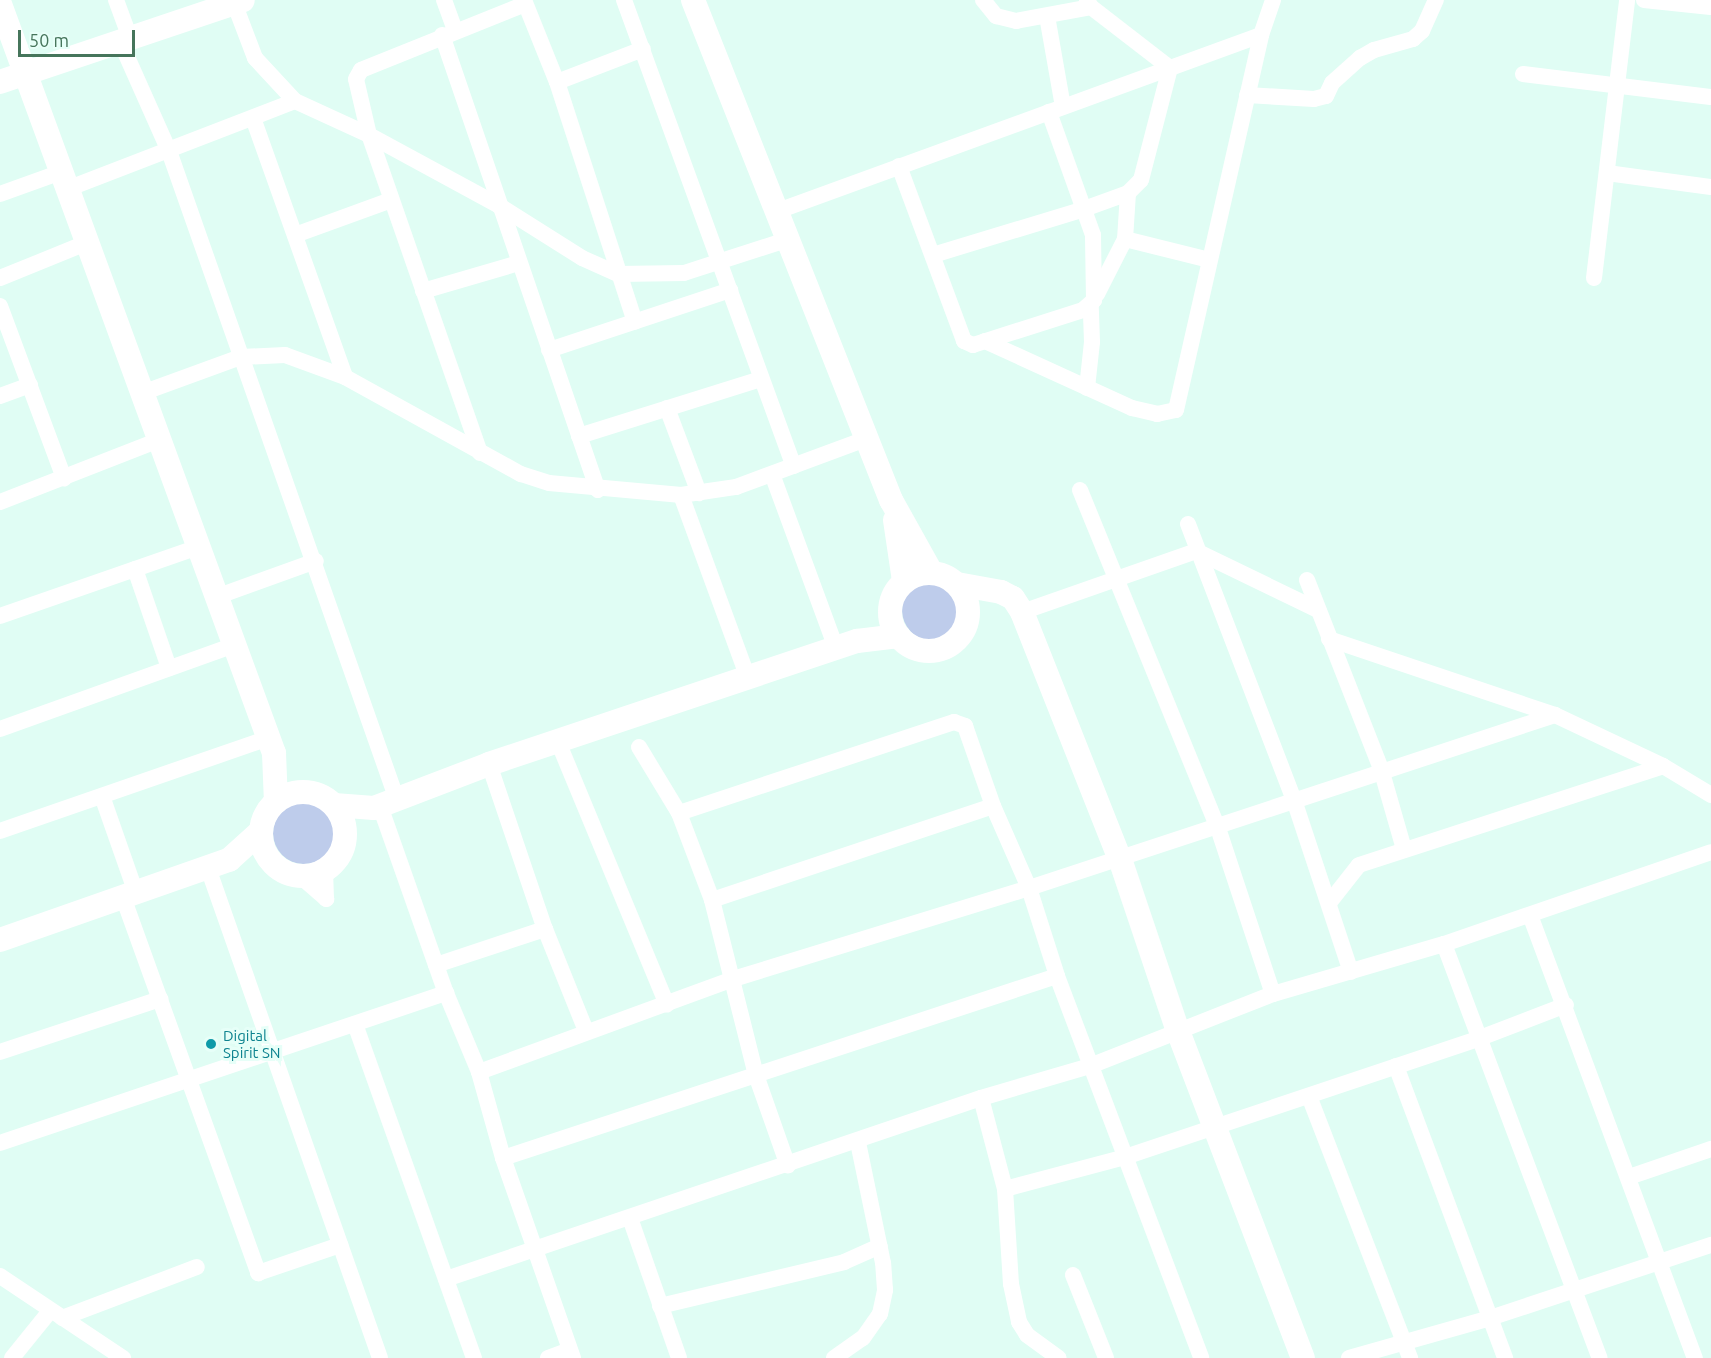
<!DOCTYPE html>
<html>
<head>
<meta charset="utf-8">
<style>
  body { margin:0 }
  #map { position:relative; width:1711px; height:1358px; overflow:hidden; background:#e0fdf4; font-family:Ubuntu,sans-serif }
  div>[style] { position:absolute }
  .green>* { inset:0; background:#becceb }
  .round { border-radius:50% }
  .street>* { height:16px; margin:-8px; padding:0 8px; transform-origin:8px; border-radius:8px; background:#fff }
  .secondary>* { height:24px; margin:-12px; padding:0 12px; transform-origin:12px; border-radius:12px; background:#fff }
  .secondary>.ring { margin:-12px; padding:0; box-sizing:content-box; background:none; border:24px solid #fff; border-radius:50% }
  .dots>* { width:16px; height:16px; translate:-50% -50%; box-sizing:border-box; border:3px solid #e7fff8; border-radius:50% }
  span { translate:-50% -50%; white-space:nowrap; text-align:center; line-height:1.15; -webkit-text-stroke:6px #e7fff8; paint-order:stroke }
  .culture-label { font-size:15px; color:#0d838f }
  .left { translate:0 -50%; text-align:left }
  .scale { position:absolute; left:18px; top:30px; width:117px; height:27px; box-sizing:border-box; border:3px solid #46755b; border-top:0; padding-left:8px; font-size:18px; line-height:21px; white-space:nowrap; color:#46755b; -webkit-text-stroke:4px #e7fff8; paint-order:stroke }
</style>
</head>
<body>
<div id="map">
  <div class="green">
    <div class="round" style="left:902px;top:579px;width:62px;height:62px"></div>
    <div class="round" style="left:273px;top:802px;width:62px;height:62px"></div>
  </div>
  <div class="street">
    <div style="left:116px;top:0;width:40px;rotate:69.8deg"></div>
    <div style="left:233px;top:0;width:62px;rotate:69.2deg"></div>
    <div style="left:255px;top:58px;width:59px;rotate:47.1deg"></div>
    <div style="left:295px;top:101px;width:81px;rotate:24.7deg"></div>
    <div style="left:369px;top:135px;width:147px;rotate:28.5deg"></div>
    <div style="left:498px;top:205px;width:99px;rotate:32.2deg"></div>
    <div style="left:582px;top:258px;width:39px;rotate:24deg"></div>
    <div style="left:618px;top:274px;width:66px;rotate:-0.9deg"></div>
    <div style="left:684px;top:273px;width:107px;rotate:-17.9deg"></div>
    <div style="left:444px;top:0;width:33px;rotate:70deg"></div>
    <div style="left:524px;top:0;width:88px;rotate:68.1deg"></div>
    <div style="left:557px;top:82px;width:252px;rotate:72deg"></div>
    <div style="left:624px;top:0;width:496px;rotate:70deg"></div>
    <div style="left:983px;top:0;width:21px;rotate:51deg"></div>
    <div style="left:996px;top:16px;width:21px;rotate:14deg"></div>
    <div style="left:1016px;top:21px;width:76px;rotate:-10.6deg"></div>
    <div style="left:1644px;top:0;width:67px;rotate:6deg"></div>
    <div style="left:1047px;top:16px;width:92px;rotate:80deg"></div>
    <div style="left:442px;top:35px;width:481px;rotate:71.1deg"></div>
    <div style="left:120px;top:41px;width:120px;rotate:66deg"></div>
    <div style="left:169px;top:151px;width:688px;rotate:70.64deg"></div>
    <div style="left:1523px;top:74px;width:189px;rotate:7deg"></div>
    <div style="left:557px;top:82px;width:92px;rotate:-21deg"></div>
    <div style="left:1247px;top:95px;width:67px;rotate:3.4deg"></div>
    <div style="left:1314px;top:99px;width:12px;rotate:-14deg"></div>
    <div style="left:1326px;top:96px;width:14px;rotate:-65deg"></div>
    <div style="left:1332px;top:83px;width:38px;rotate:-42deg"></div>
    <div style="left:1360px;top:58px;width:16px;rotate:-30deg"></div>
    <div style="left:1374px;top:50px;width:41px;rotate:-15.8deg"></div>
    <div style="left:1413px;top:39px;width:12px;rotate:-42deg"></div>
    <div style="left:1422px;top:31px;width:34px;rotate:-66deg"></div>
    <div style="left:253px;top:118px;width:275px;rotate:70.4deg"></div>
    <div style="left:899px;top:166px;width:187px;rotate:69.6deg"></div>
    <div style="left:964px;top:341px;width:10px;rotate:24deg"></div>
    <div style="left:973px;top:345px;width:115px;rotate:-17.7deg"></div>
    <div style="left:1083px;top:310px;width:15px;rotate:-42deg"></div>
    <div style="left:1094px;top:300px;width:65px;rotate:-90.9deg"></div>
    <div style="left:1093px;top:235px;width:131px;rotate:-109.7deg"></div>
    <div style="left:1607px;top:173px;width:105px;rotate:7.7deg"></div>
    <div style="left:67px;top:189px;width:244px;rotate:-21.1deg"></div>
    <div style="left:1128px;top:193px;width:46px;rotate:93.7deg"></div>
    <div style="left:1125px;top:239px;width:87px;rotate:14deg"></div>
    <div style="left:0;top:194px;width:65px;rotate:-19.8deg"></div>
    <div style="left:775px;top:212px;width:517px;rotate:-20.01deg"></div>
    <div style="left:1261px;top:35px;width:37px;rotate:-71deg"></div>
    <div style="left:295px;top:235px;width:102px;rotate:-20deg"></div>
    <div style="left:933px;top:255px;width:158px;rotate:-16.9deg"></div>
    <div style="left:1084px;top:209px;width:47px;rotate:-20deg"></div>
    <div style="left:1128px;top:193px;width:18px;rotate:-45deg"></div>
    <div style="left:1141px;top:180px;width:116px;rotate:-75.5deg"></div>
    <div style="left:1170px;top:68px;width:100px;rotate:-142.3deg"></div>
    <div style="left:1091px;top:7px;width:8px;rotate:-120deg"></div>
    <div style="left:0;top:278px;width:93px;rotate:-22.1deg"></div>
    <div style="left:1594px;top:278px;width:280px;rotate:-83.2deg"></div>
    <div style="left:423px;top:291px;width:100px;rotate:-16.3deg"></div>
    <div style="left:1097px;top:294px;width:62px;rotate:-63deg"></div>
    <div style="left:0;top:306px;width:184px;rotate:69.6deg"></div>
    <div style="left:985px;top:341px;width:162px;rotate:24.5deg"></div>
    <div style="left:1132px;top:408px;width:26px;rotate:13deg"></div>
    <div style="left:1157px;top:414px;width:19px;rotate:-12deg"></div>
    <div style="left:1176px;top:410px;width:385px;rotate:-77.2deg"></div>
    <div style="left:549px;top:350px;width:191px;rotate:-18.3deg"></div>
    <div style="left:1087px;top:388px;width:46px;rotate:-83.8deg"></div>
    <div style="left:1092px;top:342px;width:36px;rotate:-92deg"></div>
    <div style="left:142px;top:393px;width:105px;rotate:-20deg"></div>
    <div style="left:241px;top:357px;width:44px;rotate:-2.6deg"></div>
    <div style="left:285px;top:355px;width:64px;rotate:20.1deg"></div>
    <div style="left:345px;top:377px;width:201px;rotate:28.9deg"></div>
    <div style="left:521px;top:474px;width:29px;rotate:18deg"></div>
    <div style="left:549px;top:483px;width:133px;rotate:5.2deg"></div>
    <div style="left:681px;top:495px;width:56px;rotate:-8.3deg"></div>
    <div style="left:736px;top:487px;width:139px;rotate:-20.3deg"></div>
    <div style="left:0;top:396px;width:32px;rotate:-20deg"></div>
    <div style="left:667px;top:408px;width:91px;rotate:69.4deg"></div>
    <div style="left:579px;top:436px;width:191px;rotate:-17.4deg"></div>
    <div style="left:480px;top:453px;width:337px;rotate:-109.2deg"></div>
    <div style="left:369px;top:135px;width:57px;rotate:-103.1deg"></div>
    <div style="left:356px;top:79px;width:10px;rotate:-61deg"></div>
    <div style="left:361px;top:70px;width:177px;rotate:-21.9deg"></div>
    <div style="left:772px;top:474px;width:185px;rotate:69.8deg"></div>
    <div style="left:1080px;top:490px;width:362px;rotate:67.8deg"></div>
    <div style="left:1217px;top:825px;width:178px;rotate:71.7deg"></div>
    <div style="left:681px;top:495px;width:195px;rotate:69.9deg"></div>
    <div style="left:0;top:502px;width:171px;rotate:-21.3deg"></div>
    <div style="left:1188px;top:524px;width:296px;rotate:69deg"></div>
    <div style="left:1294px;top:800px;width:181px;rotate:71.7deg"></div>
    <div style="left:135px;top:569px;width:105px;rotate:71deg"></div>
    <div style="left:1307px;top:580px;width:203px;rotate:68.6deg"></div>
    <div style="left:1381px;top:769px;width:83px;rotate:74deg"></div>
    <div style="left:216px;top:597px;width:106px;rotate:-19.8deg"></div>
    <div style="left:1022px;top:612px;width:184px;rotate:-19.3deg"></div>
    <div style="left:1196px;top:551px;width:136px;rotate:25.8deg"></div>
    <div style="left:0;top:616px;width:210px;rotate:-19.2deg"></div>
    <div style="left:1329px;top:639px;width:238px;rotate:18.6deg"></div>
    <div style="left:1555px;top:715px;width:119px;rotate:25.3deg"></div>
    <div style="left:1663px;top:766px;width:56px;rotate:31.1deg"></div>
    <div style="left:0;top:729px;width:249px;rotate:-19.7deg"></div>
    <div style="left:559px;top:744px;width:282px;rotate:67.5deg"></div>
    <div style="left:639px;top:747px;width:77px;rotate:58.8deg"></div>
    <div style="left:679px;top:813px;width:93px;rotate:69.2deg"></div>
    <div style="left:712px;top:900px;width:180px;rotate:75.9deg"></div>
    <div style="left:756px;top:1075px;width:96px;rotate:70.6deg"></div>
    <div style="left:489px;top:764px;width:174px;rotate:71.3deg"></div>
    <div style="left:545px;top:929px;width:110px;rotate:68.1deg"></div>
    <div style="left:102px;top:796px;width:103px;rotate:70.7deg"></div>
    <div style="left:380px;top:806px;width:198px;rotate:70.6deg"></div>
    <div style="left:446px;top:993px;width:86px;rotate:67.3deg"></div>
    <div style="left:479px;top:1072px;width:89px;rotate:74.4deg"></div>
    <div style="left:503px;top:1158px;width:212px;rotate:70.7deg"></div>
    <div style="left:679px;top:813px;width:290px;rotate:-18.3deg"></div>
    <div style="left:954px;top:722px;width:12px;rotate:20deg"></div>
    <div style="left:965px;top:726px;width:85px;rotate:70.7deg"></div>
    <div style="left:993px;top:806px;width:90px;rotate:66.3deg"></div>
    <div style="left:1029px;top:888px;width:92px;rotate:72.3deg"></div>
    <div style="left:1057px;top:976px;width:408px;rotate:69.3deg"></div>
    <div style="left:0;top:831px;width:284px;rotate:-19.1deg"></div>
    <div style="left:208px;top:868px;width:519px;rotate:70.66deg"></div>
    <div style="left:325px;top:870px;width:29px;rotate:88deg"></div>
    <div style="left:300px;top:876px;width:35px;rotate:41deg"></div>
    <div style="left:123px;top:897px;width:400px;rotate:70.2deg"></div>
    <div style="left:258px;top:1273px;width:87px;rotate:-18.9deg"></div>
    <div style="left:712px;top:900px;width:296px;rotate:-18.5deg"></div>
    <div style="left:1329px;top:903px;width:48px;rotate:-51.7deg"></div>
    <div style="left:1359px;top:865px;width:320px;rotate:-18deg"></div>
    <div style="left:1530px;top:915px;width:473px;rotate:69.6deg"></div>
    <div style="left:1444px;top:944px;width:442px;rotate:69.4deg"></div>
    <div style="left:436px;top:965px;width:115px;rotate:-18.3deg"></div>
    <div style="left:355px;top:1024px;width:355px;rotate:70.4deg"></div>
    <div style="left:0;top:1052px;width:169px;rotate:-18.3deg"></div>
    <div style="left:1396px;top:1066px;width:312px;rotate:69.5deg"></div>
    <div style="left:479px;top:1072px;width:267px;rotate:-20.1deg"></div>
    <div style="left:730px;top:980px;width:313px;rotate:-17.1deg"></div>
    <div style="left:1029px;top:888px;width:554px;rotate:-18.21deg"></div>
    <div style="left:1309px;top:1096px;width:281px;rotate:68.9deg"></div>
    <div style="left:981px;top:1098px;width:94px;rotate:75.2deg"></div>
    <div style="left:1005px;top:1189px;width:95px;rotate:86.4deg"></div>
    <div style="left:1011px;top:1284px;width:39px;rotate:78deg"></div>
    <div style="left:1019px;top:1322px;width:15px;rotate:58deg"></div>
    <div style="left:1027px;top:1335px;width:39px;rotate:36deg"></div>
    <div style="left:0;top:1143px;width:471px;rotate:-18.6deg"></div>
    <div style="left:503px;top:1158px;width:583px;rotate:-18.19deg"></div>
    <div style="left:1629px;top:1177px;width:87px;rotate:-18.9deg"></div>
    <div style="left:1005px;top:1189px;width:124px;rotate:-14.9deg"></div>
    <div style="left:1125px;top:1157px;width:374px;rotate:-18.5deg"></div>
    <div style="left:1480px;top:1038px;width:92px;rotate:-21deg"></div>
    <div style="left:630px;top:1218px;width:148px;rotate:70.7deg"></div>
    <div style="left:1073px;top:1275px;width:89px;rotate:68.3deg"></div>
    <div style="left:0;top:1276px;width:148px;rotate:33.7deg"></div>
    <div style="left:446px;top:1279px;width:565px;rotate:-18.69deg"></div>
    <div style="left:981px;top:1098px;width:114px;rotate:-16.4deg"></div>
    <div style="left:1090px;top:1066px;width:197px;rotate:-21.5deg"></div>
    <div style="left:1273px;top:994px;width:178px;rotate:-16.3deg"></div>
    <div style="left:1444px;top:944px;width:282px;rotate:-19deg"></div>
    <div style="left:660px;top:1306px;width:189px;rotate:-13.4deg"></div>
    <div style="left:844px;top:1262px;width:39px;rotate:-24deg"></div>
    <div style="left:62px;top:1318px;width:144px;rotate:-20.7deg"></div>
    <div style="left:12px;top:1358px;width:60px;rotate:-51deg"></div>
    <div style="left:548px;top:1358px;width:23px;rotate:-20deg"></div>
    <div style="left:834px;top:1358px;width:35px;rotate:-35deg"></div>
    <div style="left:863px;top:1338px;width:29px;rotate:-55deg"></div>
    <div style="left:880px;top:1314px;width:25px;rotate:-78deg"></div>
    <div style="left:885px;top:1290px;width:27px;rotate:-94deg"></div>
    <div style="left:883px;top:1263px;width:124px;rotate:-101.7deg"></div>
    <div style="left:1349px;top:1358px;width:147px;rotate:-15.8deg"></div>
    <div style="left:1490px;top:1318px;width:233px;rotate:-18.3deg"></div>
  </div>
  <div class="secondary">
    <div style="left:693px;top:0;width:538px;rotate:68.4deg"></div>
    <div style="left:891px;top:500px;width:82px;rotate:60.9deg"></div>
    <div style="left:0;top:4px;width:798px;rotate:69.91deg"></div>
    <div style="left:274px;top:753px;width:49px;rotate:87.7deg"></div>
    <div style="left:0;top:82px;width:256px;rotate:-18.6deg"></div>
    <div style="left:895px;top:520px;width:62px;rotate:81.6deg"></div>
    <div class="ring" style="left:890px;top:573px;width:54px;height:54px"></div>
    <div style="left:957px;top:584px;width:45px;rotate:10.3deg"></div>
    <div style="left:1001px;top:592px;width:13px;rotate:27deg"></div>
    <div style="left:1013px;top:598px;width:17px;rotate:57deg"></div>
    <div style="left:1022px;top:612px;width:266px;rotate:68.4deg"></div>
    <div style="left:1120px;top:859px;width:182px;rotate:71.4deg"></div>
    <div style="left:1178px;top:1031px;width:350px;rotate:69.1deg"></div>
    <div class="ring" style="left:261px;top:792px;width:60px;height:60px"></div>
    <div style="left:334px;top:805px;width:40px;rotate:4.3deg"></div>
    <div style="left:374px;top:808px;width:123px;rotate:-20.9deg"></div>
    <div style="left:489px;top:764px;width:388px;rotate:-18.5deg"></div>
    <div style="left:857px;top:641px;width:42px;rotate:-6.8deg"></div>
    <div style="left:0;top:940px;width:243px;rotate:-19.3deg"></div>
    <div style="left:229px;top:860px;width:43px;rotate:-42.2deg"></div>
  </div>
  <div class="dots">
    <div style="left:211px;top:1044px;background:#0f9aa8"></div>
  </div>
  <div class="culture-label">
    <span class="left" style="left:223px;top:1044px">Digital<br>Spirit SN</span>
  </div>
  <div class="scale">50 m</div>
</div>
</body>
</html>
